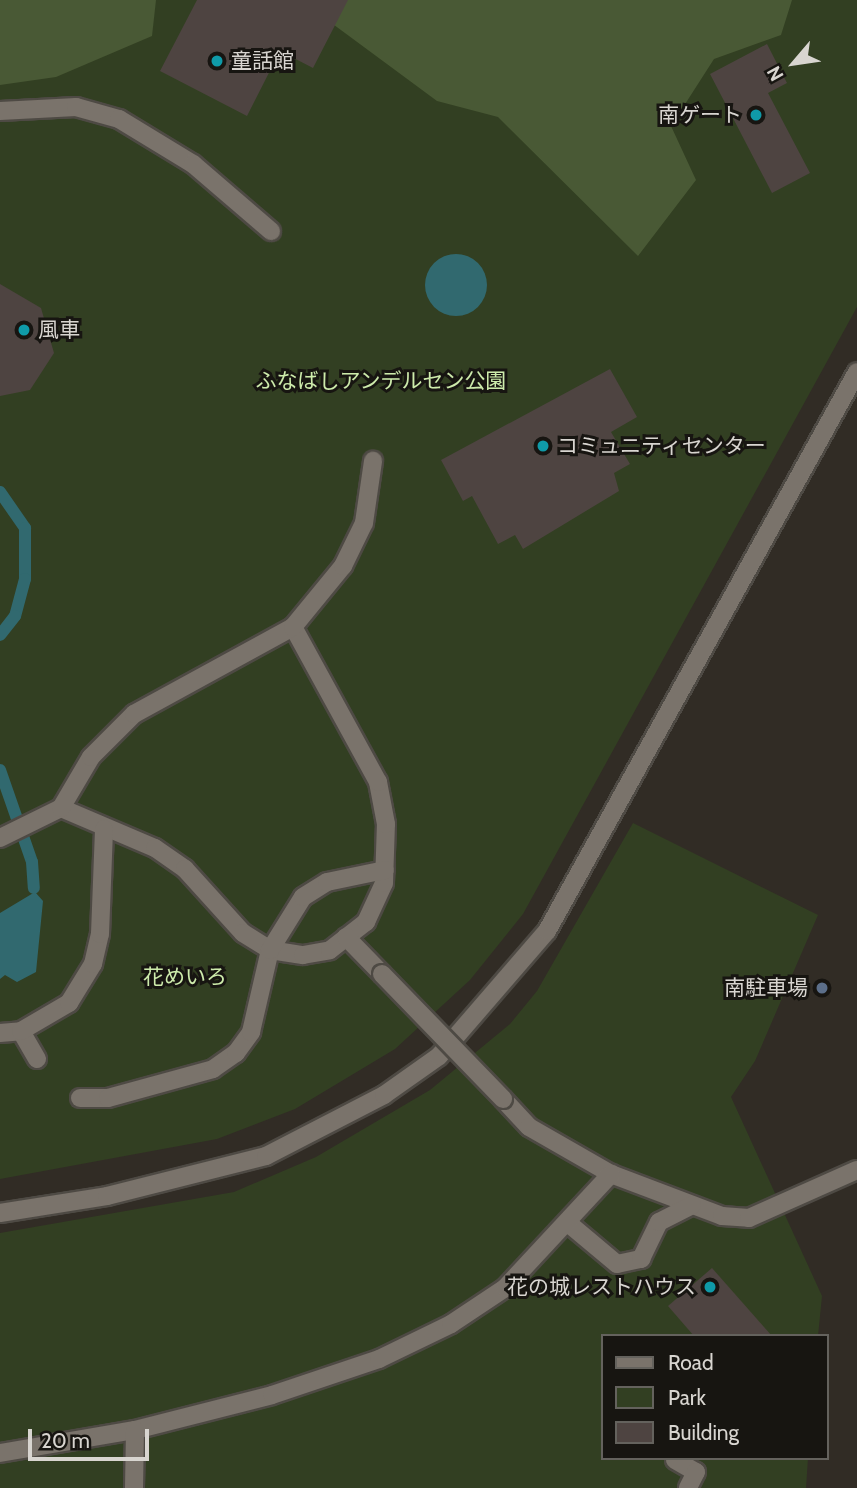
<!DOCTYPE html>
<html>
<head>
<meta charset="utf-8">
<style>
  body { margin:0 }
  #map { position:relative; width:857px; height:1488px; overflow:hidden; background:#312c25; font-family:Cabin,"Noto Sans JP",sans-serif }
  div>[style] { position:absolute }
  .green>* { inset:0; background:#323f22 }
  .forest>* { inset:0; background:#495935 }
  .water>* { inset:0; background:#31696f }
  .round { border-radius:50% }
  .stream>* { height:12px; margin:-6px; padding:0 6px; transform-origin:6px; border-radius:6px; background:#31696f }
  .building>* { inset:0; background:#4e4441 }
  .roads { filter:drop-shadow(2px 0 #4e4a44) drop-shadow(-2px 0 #4e4a44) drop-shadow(0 2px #4e4a44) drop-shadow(0 -2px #4e4a44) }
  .pedestrian>* { height:18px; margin:-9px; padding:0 9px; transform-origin:9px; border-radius:9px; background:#7a736b }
  .tertiary>* { height:18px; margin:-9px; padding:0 9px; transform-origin:9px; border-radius:9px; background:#7a736b }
  .bridges { filter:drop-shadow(2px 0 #4e4a44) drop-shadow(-2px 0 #4e4a44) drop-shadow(0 2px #4e4a44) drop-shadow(0 -2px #4e4a44) }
  .pedestrian-bridge>* { height:18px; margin:-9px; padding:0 9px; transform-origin:9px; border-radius:9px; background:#7a736b }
  .dots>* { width:19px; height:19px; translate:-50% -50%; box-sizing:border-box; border:4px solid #171511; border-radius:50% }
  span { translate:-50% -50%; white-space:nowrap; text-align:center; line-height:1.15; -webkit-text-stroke:6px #171511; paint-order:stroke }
  .poi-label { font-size:21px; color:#d8d5d0 }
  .left { translate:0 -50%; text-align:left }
  .right { translate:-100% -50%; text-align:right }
  .park-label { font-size:21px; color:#cdebab }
  .legend { position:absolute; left:601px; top:1334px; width:228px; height:126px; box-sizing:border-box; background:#171511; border:2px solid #64625d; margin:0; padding:9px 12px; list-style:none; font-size:21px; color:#d8d5d0 }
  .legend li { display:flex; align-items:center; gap:14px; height:35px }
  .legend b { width:35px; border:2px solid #64625d }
  .north { position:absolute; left:759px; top:28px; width:70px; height:70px; -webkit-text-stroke:5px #171511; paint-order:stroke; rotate:241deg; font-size:19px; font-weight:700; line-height:28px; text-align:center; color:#d8d5d0 }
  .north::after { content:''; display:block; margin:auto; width:24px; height:32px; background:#d8d5d0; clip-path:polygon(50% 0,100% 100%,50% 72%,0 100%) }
  .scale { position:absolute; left:28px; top:1429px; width:121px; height:32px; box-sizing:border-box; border:4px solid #d8d5d0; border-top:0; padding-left:9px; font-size:21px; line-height:24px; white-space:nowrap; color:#d8d5d0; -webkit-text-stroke:5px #171511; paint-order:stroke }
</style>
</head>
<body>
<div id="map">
  <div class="green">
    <div style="clip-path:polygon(0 0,857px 0,857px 307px,523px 914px,470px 980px,395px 1049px,295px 1109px,217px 1139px,0 1179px)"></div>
    <div style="clip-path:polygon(633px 823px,818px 915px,755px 1061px,731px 1097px,822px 1296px,818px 1336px,603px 1336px,603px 1458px,808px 1458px,806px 1488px,0 1488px,0 1233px,234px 1192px,316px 1157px,430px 1090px,510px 1024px,537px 991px)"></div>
  </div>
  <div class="forest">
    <div style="clip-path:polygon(0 0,156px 0,152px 36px,56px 77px,0 85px)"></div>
    <div style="clip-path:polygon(332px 0,792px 0,781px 35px,714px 59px,671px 126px,696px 180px,638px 256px,498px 117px,437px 101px,326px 19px)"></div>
  </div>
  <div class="water">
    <div class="round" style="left:425px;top:254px;width:62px;height:62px"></div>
    <div style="clip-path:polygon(35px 892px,43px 901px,36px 972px,17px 982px,5px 975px,0 979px,0 913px)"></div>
  </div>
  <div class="stream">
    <div style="left:0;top:492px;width:44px;rotate:55.2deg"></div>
    <div style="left:25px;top:528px;width:51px;rotate:90deg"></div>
    <div style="left:25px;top:579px;width:38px;rotate:105deg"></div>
    <div style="left:15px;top:616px;width:24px;rotate:128deg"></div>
    <div style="left:0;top:770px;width:97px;rotate:70.8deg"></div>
    <div style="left:32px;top:862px;width:26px;rotate:86deg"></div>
  </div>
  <div class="building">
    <div style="clip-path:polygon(197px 0,348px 0,313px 68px,280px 51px,247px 116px,160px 71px)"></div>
    <div style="clip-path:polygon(767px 44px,787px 83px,768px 93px,810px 173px,772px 193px,710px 74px)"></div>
    <div style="clip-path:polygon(0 284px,41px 308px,54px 353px,30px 390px,0 396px)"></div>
    <div style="clip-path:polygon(610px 369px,637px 417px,611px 432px,630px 464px,614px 473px,619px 491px,523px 549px,515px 535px,498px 544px,472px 496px,463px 501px,441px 460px)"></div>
    <div style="clip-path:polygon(712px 1268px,772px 1336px,694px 1336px,668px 1306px)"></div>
  </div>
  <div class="roads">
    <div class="pedestrian">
      <div style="left:0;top:111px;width:76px;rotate:-3deg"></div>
      <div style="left:76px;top:107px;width:45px;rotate:15.6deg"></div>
      <div style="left:119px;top:119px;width:87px;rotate:31.3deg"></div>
      <div style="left:193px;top:164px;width:103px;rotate:40.7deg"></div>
      <div style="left:61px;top:808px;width:102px;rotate:23.1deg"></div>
      <div style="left:155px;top:848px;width:37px;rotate:35deg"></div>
      <div style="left:185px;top:869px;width:86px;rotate:47.8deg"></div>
      <div style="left:243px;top:933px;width:32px;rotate:32deg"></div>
      <div style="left:270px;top:950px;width:33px;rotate:9deg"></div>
      <div style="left:303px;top:955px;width:27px;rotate:-10deg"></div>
      <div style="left:330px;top:950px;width:46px;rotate:-37.9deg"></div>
      <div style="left:366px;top:922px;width:43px;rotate:-65.2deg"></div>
      <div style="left:384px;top:883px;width:59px;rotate:-88.1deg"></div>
      <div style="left:386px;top:824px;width:43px;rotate:-100.8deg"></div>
      <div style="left:378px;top:782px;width:177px;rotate:-118.7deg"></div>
      <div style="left:0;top:838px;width:68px;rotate:-26.2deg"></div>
      <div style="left:61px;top:808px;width:59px;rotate:-59.5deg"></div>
      <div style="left:91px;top:757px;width:61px;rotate:-45deg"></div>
      <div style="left:134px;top:714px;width:181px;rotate:-28.7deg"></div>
      <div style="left:293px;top:627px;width:79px;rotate:-50.7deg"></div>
      <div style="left:343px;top:566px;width:48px;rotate:-64deg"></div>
      <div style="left:364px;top:523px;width:63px;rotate:-81.7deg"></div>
      <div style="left:346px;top:937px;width:52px;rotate:45.8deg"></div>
      <div style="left:0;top:1033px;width:21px;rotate:-5deg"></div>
      <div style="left:37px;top:1059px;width:32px;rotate:-120deg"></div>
      <div style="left:21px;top:1031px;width:56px;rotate:-30.3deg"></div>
      <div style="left:69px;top:1003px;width:46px;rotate:-58.4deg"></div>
      <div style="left:93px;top:964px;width:31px;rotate:-77deg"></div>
      <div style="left:100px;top:934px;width:105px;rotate:-87.8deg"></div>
      <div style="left:80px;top:1098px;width:28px"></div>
      <div style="left:108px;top:1098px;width:109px;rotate:-15.4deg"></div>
      <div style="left:213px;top:1069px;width:28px;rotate:-35deg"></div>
      <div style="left:236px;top:1053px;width:26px;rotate:-54deg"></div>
      <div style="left:251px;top:1032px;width:84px;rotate:-77deg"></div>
      <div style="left:270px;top:950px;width:62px;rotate:-58.1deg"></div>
      <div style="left:303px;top:897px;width:28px;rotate:-32deg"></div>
      <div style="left:327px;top:882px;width:59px;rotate:-11.7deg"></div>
      <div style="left:503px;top:1099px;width:38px;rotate:47deg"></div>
      <div style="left:529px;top:1127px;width:95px;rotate:29.8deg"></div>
      <div style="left:611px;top:1174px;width:119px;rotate:20.7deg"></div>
      <div style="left:722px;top:1216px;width:27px;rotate:4deg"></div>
      <div style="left:749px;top:1218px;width:118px;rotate:-24deg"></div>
      <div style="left:568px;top:1223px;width:64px;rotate:39.9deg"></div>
      <div style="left:617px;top:1264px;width:25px;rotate:-12deg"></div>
      <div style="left:641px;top:1259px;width:41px;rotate:-64.1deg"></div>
      <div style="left:659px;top:1222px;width:37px;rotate:-27deg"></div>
      <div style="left:0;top:1453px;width:137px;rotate:-9.7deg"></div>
      <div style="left:135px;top:1430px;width:141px;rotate:-14.3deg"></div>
      <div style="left:272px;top:1395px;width:113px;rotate:-18.6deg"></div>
      <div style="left:379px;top:1359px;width:80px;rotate:-25.9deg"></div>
      <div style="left:451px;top:1324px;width:65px;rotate:-33.7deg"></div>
      <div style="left:505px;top:1288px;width:156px;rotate:-47.1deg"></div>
      <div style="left:675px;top:1460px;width:24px;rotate:30deg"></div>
      <div style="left:696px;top:1472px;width:18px;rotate:117deg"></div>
      <div style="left:134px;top:1488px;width:58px;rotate:-89deg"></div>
    </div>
    <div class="tertiary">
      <div style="left:0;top:1213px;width:108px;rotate:-9deg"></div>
      <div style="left:107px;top:1196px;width:164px;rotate:-14.1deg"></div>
      <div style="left:266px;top:1156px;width:133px;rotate:-27.3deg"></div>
      <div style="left:384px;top:1095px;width:67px;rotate:-35.3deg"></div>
      <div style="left:439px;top:1056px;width:165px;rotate:-49.2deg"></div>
      <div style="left:547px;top:931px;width:639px;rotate:-60.99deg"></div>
    </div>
  </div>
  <div class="bridges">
    <div class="pedestrian-bridge">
      <div style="left:382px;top:974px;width:174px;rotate:45.9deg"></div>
    </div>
  </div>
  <div class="dots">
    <div style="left:217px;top:61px;background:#0f9aa8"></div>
    <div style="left:756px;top:115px;background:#0f9aa8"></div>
    <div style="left:24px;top:330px;background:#0f9aa8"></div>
    <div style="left:543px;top:446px;background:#0f9aa8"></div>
    <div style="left:822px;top:988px;background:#5c6f8a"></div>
    <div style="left:710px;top:1287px;background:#0f9aa8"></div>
  </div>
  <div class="poi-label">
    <span class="left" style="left:231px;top:61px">童話館</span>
    <span class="right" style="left:742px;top:115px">南ゲート</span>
    <span class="left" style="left:38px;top:330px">風車</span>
    <span class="left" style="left:557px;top:446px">コミュニティセンター</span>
    <span class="right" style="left:808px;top:988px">南駐車場</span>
    <span class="right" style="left:696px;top:1287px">花の城レストハウス</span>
  </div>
  <div class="park-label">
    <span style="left:381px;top:381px">ふなばしアンデルセン公園</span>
    <span style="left:185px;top:977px">花めいろ</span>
  </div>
  <ul class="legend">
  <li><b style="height:9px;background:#7a736b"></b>Road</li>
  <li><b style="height:19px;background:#323f22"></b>Park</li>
  <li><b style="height:19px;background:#4e4441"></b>Building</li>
  </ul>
  <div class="north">N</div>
  <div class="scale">20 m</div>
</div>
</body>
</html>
